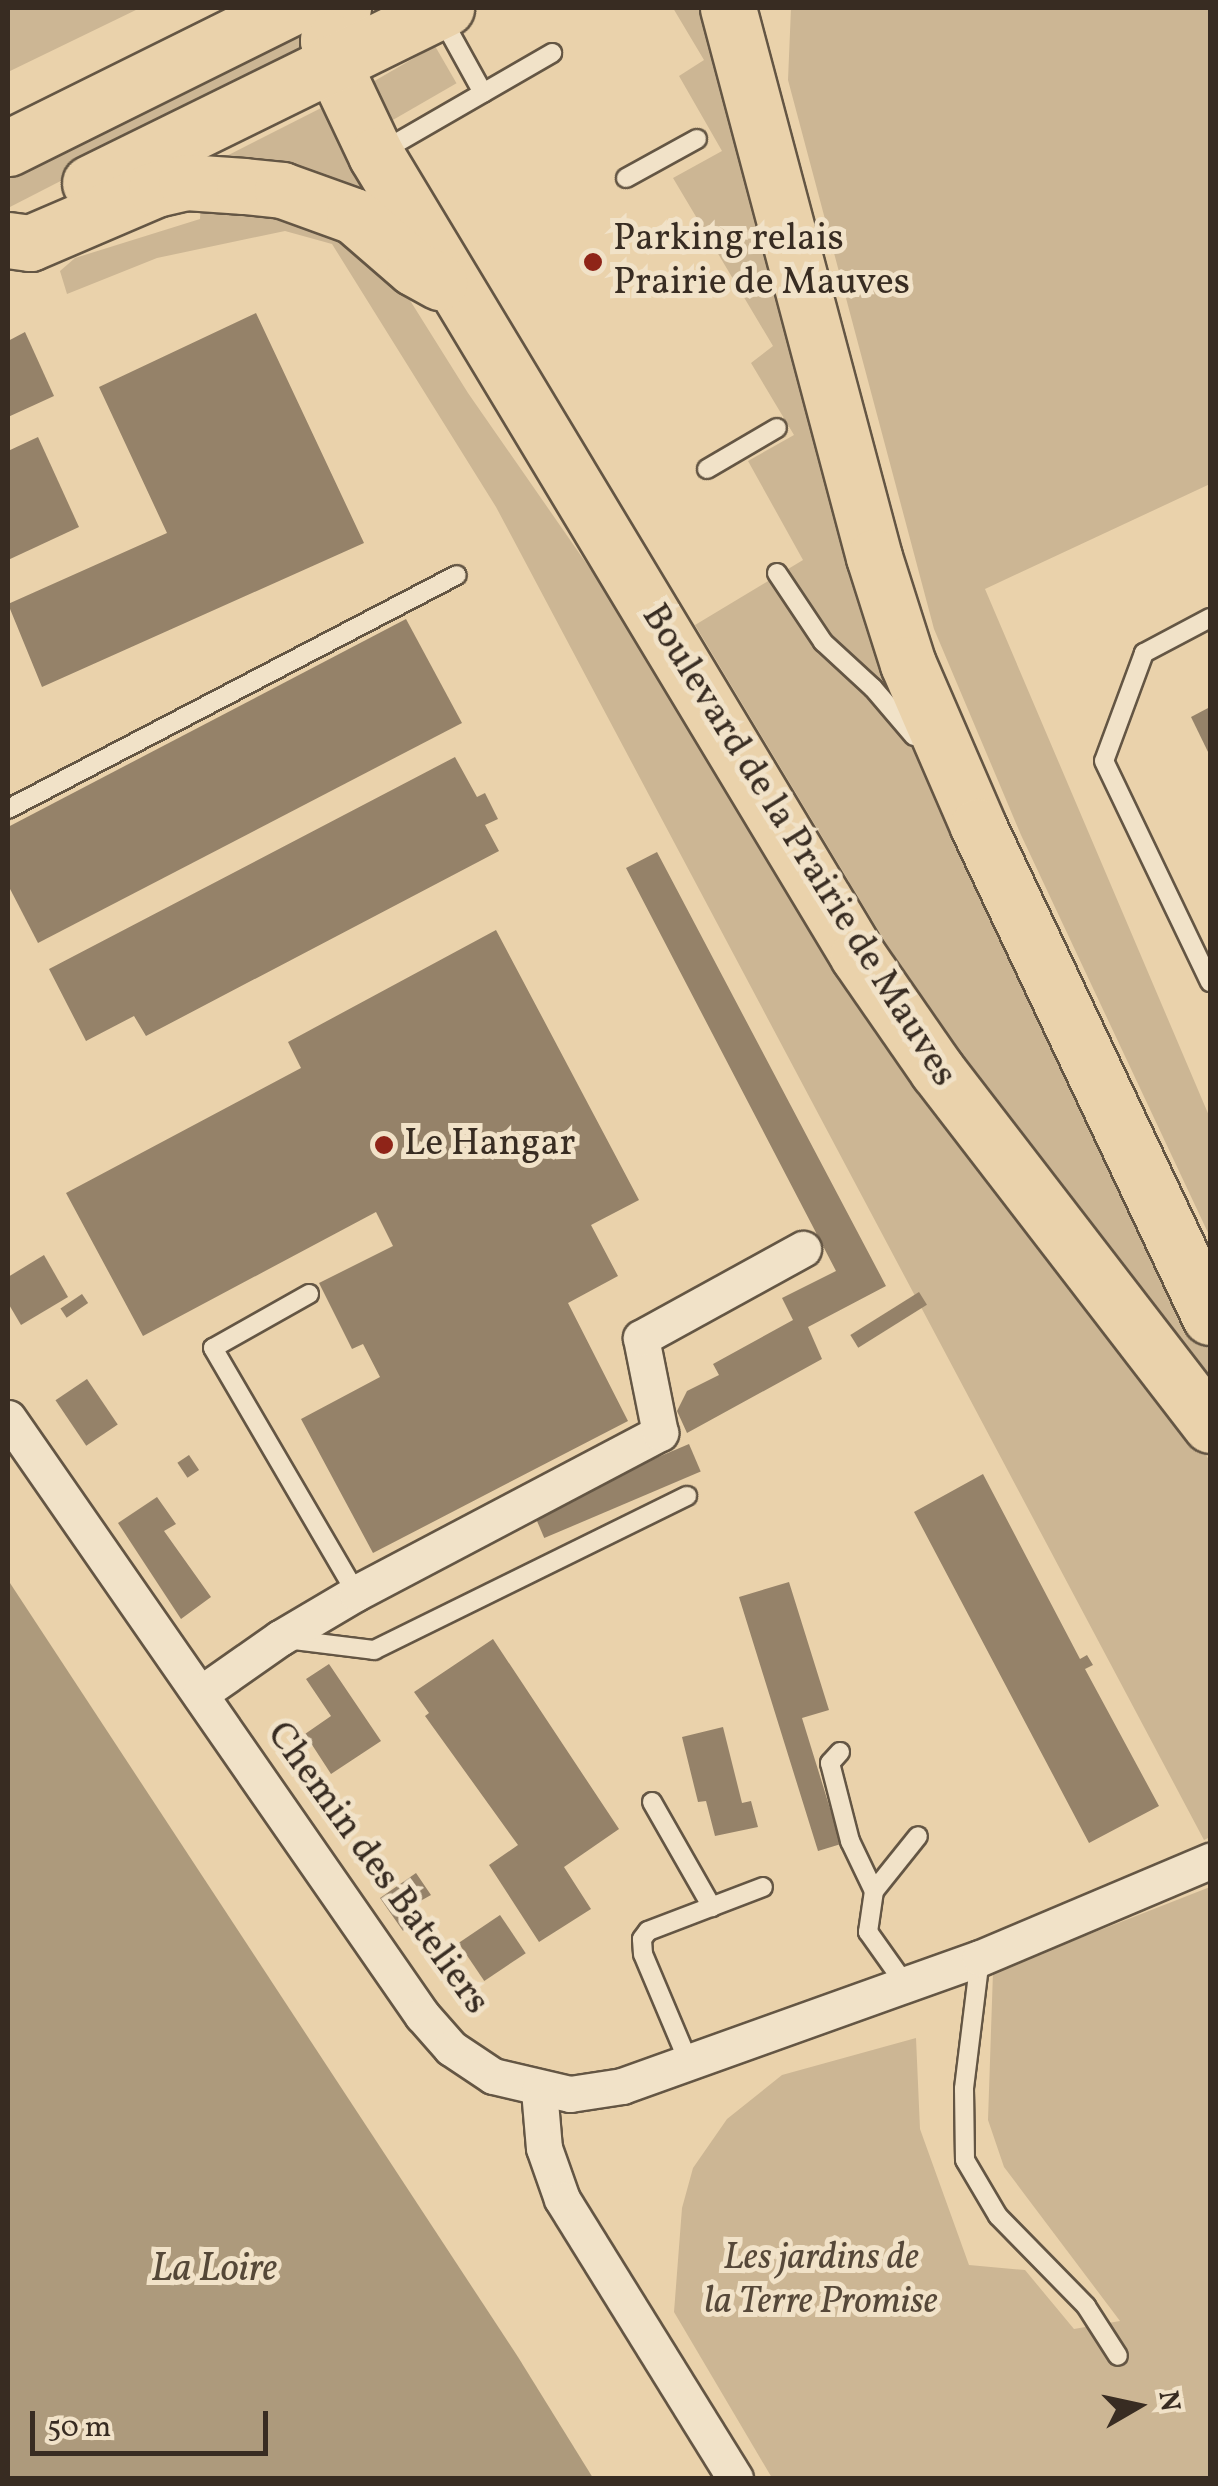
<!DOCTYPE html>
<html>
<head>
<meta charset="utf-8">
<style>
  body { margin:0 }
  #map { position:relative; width:1218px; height:2486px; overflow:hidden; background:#ead2ab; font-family:Vollkorn,serif }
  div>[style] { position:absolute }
  .green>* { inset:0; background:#ccb694; transform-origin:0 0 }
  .water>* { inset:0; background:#ad9a7c }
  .building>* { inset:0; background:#958269; transform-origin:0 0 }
  .roads { filter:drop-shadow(2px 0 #645644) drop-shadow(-2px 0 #645644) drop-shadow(0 2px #645644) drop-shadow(0 -2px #645644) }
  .lane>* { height:18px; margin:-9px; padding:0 9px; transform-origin:9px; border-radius:9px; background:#f1e2c8 }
  .street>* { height:35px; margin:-17.5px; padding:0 17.5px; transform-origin:17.5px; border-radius:17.5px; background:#f1e2c8 }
  .primary>* { height:55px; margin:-27.5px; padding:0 27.5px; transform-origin:27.5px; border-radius:27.5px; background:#ead2ab }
  .dots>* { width:28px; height:28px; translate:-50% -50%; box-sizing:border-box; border:5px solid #f1e2c8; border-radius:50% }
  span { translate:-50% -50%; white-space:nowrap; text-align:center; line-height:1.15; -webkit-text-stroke:10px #f1e2c8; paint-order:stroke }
  .poi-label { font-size:38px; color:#382c22 }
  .left { translate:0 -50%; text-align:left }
  .street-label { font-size:38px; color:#382c22 }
  .park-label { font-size:38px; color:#564839; font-style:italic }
  .water-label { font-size:40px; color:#554838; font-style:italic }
  .frame { position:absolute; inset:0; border:10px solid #382c22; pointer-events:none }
  .north { position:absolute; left:1088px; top:2356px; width:100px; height:100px; -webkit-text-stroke:8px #f1e2c8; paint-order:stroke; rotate:81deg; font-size:28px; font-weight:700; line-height:40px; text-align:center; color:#382c22 }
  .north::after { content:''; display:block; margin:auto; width:35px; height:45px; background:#382c22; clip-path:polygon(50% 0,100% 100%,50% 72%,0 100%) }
  .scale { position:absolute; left:30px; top:2411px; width:238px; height:45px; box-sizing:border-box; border:5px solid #382c22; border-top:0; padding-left:12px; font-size:30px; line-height:35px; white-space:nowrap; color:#382c22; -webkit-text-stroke:8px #f1e2c8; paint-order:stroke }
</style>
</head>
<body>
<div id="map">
  <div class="green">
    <div style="clip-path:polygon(8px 8px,140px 8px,8px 72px)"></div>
    <div style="clip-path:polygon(316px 8px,312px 52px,8px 208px,8px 161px)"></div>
    <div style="clip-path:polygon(673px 8px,711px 8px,969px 849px,1210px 1348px,1210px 1390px,943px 1038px,695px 625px,803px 560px,748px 461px,794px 435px,751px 363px,773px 346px,673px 178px,722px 151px,679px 76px,704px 60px)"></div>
    <div style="clip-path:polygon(791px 8px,1210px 8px,1210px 484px,985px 589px,1210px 1118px,1210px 1237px,1021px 835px,934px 629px,788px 80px)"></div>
    <div style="left:435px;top:46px;width:43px;height:86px;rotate:60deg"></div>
    <div style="clip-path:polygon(329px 104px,401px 218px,203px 168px)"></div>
    <div style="clip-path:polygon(201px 202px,301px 211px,396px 278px,468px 393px,1210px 1461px,1210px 1837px,1204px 1840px,496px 507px,332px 244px,285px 231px,157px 258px,67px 294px,60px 271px,75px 258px,200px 219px)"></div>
    <div style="clip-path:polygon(1210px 1887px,1210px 2478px,772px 2478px,674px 2312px,682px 2208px,693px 2168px,727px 2119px,782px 2075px,916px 2038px,920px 2129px,969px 2265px,1025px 2270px,1074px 2329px,1120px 2321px,1004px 2167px,988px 2120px,993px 1972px)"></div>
  </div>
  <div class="water">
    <div style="clip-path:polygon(8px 1580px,518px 2357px,593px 2478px,8px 2478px)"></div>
  </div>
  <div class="building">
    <div style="clip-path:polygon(256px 313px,364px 543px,42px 687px,8px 604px,167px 533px,99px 387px)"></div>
    <div style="clip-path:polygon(25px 332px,54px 396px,8px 417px,8px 341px)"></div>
    <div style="clip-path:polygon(38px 437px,79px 527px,8px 560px,8px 451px)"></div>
    <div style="clip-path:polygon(406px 619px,462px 723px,38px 943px,8px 885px,8px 827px)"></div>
    <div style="clip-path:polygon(1210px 707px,1210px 756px,1191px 717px)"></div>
    <div style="clip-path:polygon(455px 757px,477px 797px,485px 793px,498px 819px,485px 825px,499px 851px,146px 1036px,134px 1016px,86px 1041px,49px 969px)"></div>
    <div style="clip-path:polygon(657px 852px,886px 1286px,808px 1327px,822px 1359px,687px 1433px,677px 1411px,687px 1391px,719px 1375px,713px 1364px,793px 1320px,782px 1298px,836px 1271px,626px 868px)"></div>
    <div style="clip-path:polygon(496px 930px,639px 1200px,591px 1225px,618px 1276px,568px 1303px,628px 1421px,373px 1553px,301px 1419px,380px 1377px,363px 1344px,352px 1349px,319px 1283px,393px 1246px,376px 1212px,143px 1336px,66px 1193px,301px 1068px,288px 1042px)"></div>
    <div style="clip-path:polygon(44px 1255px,68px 1297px,21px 1325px,8px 1303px,8px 1277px)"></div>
    <div style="left:919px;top:1292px;width:15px;height:81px;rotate:58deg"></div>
    <div style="left:82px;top:1294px;width:11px;height:26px;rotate:56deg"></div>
    <div style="left:87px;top:1379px;width:55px;height:38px;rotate:56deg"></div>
    <div style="left:689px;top:1444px;width:30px;height:170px;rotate:67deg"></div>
    <div style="left:189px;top:1455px;width:18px;height:14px;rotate:56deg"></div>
    <div style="clip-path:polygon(983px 1474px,1080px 1659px,1087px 1655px,1093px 1665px,1085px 1669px,1159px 1806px,1089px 1843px,914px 1512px)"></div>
    <div style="clip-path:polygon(157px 1497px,176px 1524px,164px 1531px,211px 1597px,181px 1619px,118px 1523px)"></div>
    <div style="clip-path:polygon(789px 1582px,829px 1710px,802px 1718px,841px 1844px,818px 1851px,739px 1597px)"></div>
    <div style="clip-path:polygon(493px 1639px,619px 1829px,564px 1867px,591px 1909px,539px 1942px,489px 1865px,518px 1845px,425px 1716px,429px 1713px,414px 1692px)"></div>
    <div style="clip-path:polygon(329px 1664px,381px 1741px,331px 1774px,305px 1734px,331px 1716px,306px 1679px)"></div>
    <div style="clip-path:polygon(723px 1727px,742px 1803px,751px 1801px,758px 1827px,715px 1836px,706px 1801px,698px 1802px,682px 1737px)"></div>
    <div style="clip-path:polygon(416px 1873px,431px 1895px,415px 1904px,424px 1917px,403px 1931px,380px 1898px)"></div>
    <div style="left:500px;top:1915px;width:46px;height:50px;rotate:56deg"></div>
  </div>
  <div class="roads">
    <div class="lane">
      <div style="left:440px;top:15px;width:89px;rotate:61.1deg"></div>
      <div style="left:379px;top:153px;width:200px;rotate:-30deg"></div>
      <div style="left:626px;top:178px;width:81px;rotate:-28.8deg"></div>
      <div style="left:707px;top:469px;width:81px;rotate:-30.4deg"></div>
      <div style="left:777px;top:573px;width:83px;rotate:56.3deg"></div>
      <div style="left:823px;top:642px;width:68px;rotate:42.6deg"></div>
      <div style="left:873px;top:688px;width:63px;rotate:49.5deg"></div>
      <div style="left:1210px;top:618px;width:75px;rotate:152.1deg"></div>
      <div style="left:1144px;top:653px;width:115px;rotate:110.3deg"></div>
      <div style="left:1104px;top:761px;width:245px;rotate:64.4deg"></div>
      <div style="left:8px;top:809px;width:506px;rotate:-27.53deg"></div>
      <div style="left:309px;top:1294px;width:110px;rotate:150.6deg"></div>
      <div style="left:213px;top:1348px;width:284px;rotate:59.7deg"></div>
      <div style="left:285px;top:1639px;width:90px;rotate:7deg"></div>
      <div style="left:374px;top:1650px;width:349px;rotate:-26.2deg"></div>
      <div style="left:840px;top:1752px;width:15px;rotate:132deg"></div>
      <div style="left:830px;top:1763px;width:81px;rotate:75.6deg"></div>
      <div style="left:850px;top:1841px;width:55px;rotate:64.4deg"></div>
      <div style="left:652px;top:1802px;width:121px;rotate:60.3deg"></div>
      <div style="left:980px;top:1958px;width:132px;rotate:97deg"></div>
      <div style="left:964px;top:2089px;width:71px;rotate:89.2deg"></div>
      <div style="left:965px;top:2160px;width:65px;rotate:59.5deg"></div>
      <div style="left:998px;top:2216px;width:126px;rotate:45.6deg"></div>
      <div style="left:1086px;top:2306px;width:59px;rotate:57.4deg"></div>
      <div style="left:905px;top:1984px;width:64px;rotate:-125.4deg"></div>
      <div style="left:868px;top:1932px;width:41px;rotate:-81.7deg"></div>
      <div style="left:874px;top:1891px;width:70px;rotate:-51.3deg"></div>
      <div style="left:689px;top:2063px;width:118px;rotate:-112.9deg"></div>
      <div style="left:643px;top:1954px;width:15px;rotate:-94deg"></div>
      <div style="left:642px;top:1939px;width:10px;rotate:-53deg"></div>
      <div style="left:648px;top:1931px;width:123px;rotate:-20.9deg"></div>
    </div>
    <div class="street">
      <div style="left:8px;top:1418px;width:727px;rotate:55.26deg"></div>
      <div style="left:422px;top:2015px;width:44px;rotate:48.7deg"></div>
      <div style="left:451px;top:2048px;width:50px;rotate:33.7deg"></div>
      <div style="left:493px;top:2076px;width:79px;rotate:13.2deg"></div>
      <div style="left:570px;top:2094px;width:53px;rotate:-8.7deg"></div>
      <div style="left:622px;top:2086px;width:380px;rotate:-19.7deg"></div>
      <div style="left:980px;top:1958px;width:250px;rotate:-22.9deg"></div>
      <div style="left:200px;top:1694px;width:98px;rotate:-35deg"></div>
      <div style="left:280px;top:1638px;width:88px;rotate:-30.6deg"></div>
      <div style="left:356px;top:1593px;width:344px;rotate:-27.8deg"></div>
      <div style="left:660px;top:1433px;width:97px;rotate:-101.3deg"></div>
      <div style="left:641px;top:1338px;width:185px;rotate:-28.8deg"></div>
      <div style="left:539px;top:2090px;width:58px;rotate:85.1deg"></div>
      <div style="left:544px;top:2148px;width:54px;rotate:70.6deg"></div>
      <div style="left:562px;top:2199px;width:328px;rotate:58.2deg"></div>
    </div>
    <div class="primary">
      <div style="left:343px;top:8px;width:13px;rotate:138deg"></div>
      <div style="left:333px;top:17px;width:24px;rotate:102deg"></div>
      <div style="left:328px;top:40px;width:22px;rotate:80deg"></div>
      <div style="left:332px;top:62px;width:103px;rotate:64.7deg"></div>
      <div style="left:376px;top:155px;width:935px;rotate:58.96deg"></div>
      <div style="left:858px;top:956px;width:139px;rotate:55.3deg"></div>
      <div style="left:937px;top:1070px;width:448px;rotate:52.4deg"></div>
      <div style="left:728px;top:8px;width:568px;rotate:75.11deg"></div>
      <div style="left:874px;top:557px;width:112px;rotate:72.4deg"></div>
      <div style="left:908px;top:664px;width:176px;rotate:66.6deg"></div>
      <div style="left:978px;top:826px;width:543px;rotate:64.71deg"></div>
      <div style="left:8px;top:148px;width:315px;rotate:-26.4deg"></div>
      <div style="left:90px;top:183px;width:397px;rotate:-26.2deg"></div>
      <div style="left:8px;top:240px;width:22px;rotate:8deg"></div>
      <div style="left:30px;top:243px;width:137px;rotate:-23.2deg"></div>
      <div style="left:156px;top:189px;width:31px;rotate:-13deg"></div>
      <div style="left:186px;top:182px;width:58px;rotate:3.9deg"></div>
      <div style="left:244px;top:186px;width:38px;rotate:6deg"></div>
      <div style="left:282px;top:190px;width:77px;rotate:19.9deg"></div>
      <div style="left:354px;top:216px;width:79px;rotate:40.9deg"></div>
      <div style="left:414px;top:268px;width:29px;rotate:29deg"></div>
    </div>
  </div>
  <div class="dots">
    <div style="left:593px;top:262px;background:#8f2418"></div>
    <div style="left:384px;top:1145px;background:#8f2418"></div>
  </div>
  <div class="poi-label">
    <span class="left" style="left:613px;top:262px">Parking relais<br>Prairie de Mauves</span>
    <span class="left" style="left:404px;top:1145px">Le Hangar</span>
  </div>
  <div class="street-label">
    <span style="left:798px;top:846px;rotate:58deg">Boulevard de la Prairie de Mauves</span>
    <span style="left:377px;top:1869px;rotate:54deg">Chemin des Bateliers</span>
  </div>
  <div class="park-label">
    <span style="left:821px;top:2281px">Les jardins de<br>la Terre Promise</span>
  </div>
  <div class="water-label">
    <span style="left:214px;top:2270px">La Loire</span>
  </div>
  <div class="frame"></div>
  <div class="north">N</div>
  <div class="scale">50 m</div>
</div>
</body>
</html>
